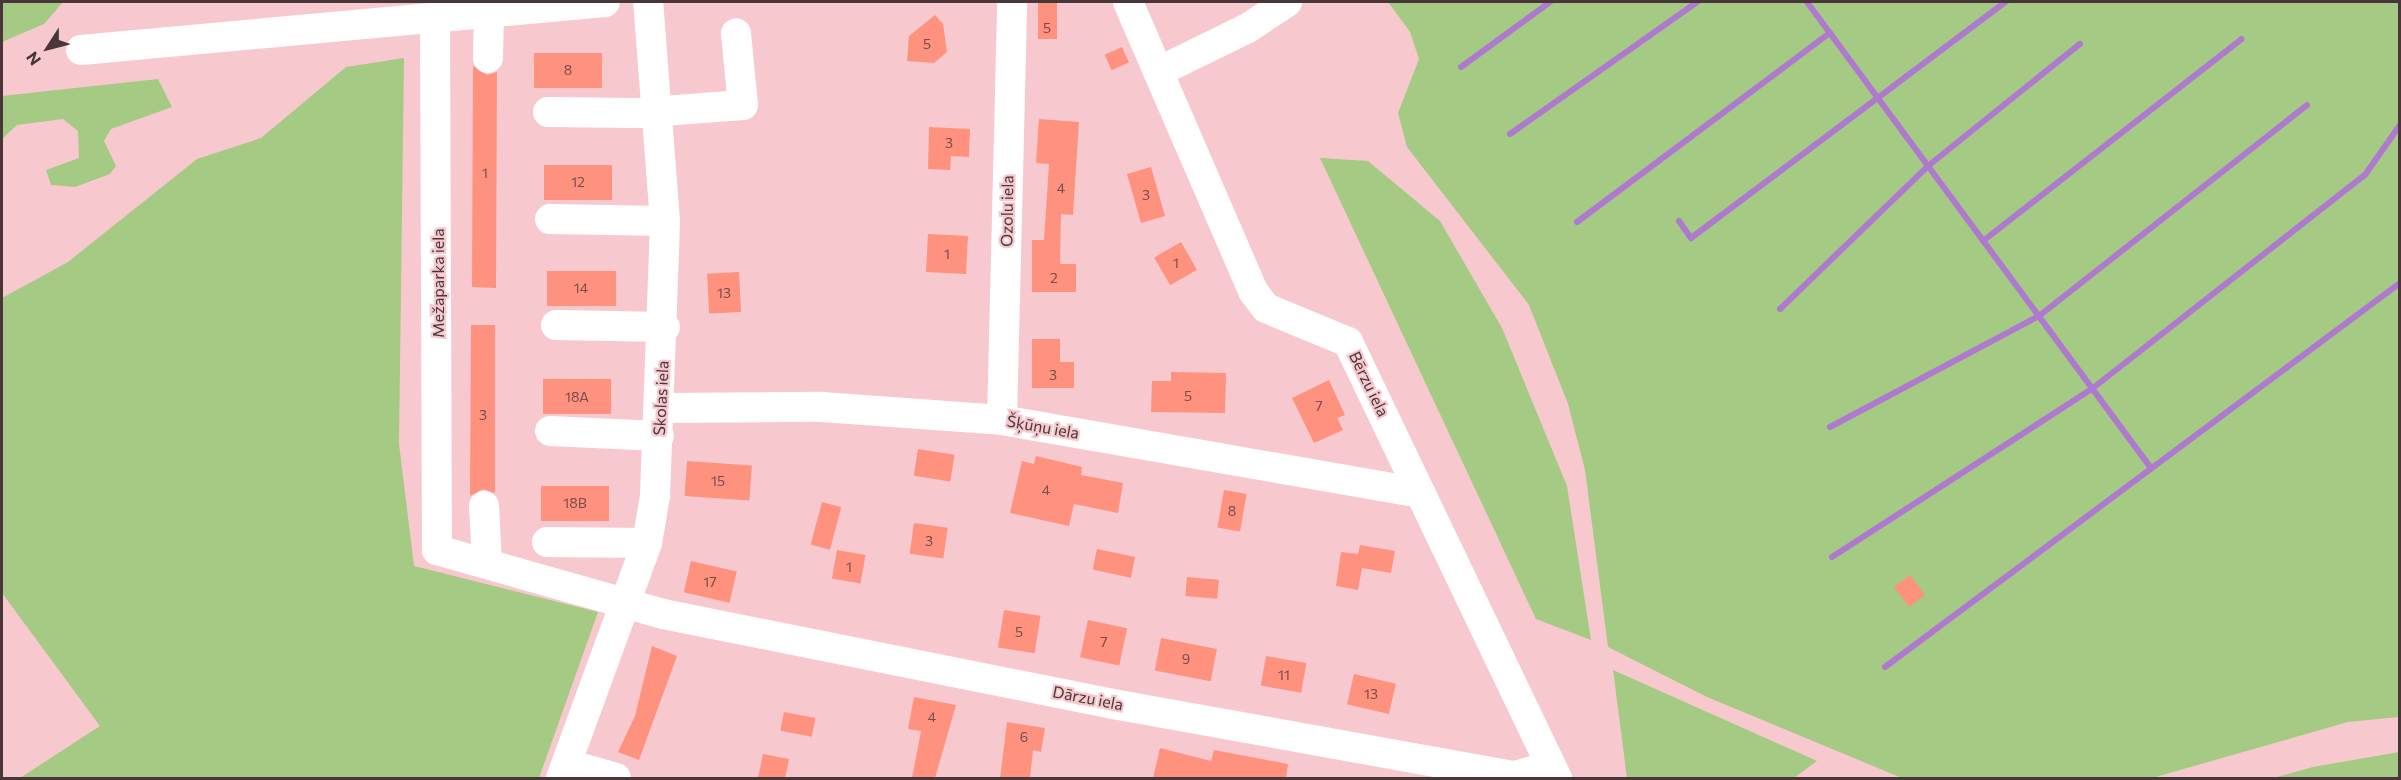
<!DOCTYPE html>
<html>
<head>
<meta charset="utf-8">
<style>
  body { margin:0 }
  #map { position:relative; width:2401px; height:780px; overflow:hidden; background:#f7c9ce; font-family:Commissioner,sans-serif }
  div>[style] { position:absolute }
  .green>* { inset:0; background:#a4ca84 }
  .stream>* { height:6px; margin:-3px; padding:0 3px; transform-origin:3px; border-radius:3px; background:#ae79ce }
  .building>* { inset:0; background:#fe927e; transform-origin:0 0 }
  .minor>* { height:30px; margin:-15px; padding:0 15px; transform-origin:15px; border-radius:15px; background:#fff }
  span { translate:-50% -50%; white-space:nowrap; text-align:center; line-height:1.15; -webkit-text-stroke:4.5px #f7c9ce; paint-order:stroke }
  .number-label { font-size:14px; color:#764d4a }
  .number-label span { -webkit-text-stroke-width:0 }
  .street-label { font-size:16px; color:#483638 }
  .frame { position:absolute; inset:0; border:3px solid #483638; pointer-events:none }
  .north { position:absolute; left:18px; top:18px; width:60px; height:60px; -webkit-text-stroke:4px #f7c9ce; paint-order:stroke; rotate:234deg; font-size:16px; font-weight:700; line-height:24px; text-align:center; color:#483638 }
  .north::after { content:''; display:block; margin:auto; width:21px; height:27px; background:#483638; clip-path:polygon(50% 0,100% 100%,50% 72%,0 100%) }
</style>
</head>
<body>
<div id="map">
  <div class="green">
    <div style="clip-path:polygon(2px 2px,63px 2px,44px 24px,2px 42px)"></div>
    <div style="clip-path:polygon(1388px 2px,2399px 2px,2399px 717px,2348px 722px,2152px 778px,1902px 778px,1707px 697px,1608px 647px,1585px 470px,1568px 404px,1529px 305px,1407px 147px,1398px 113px,1419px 59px,1410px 32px)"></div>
    <div style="clip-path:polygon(404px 58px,399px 444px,414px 566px,598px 612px,539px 778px,20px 778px,100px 726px,2px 593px,2px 298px,68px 262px,197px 159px,261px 138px,346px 67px)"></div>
    <div style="clip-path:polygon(158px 79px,172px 107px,111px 129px,104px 141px,116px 166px,110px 174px,75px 187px,51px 185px,46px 170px,79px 158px,78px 131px,63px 119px,17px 125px,2px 139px,2px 96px)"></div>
    <div style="clip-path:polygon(1320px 158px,1368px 161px,1440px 221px,1502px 328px,1567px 486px,1591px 640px,1536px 619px)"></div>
    <div style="clip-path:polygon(1613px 670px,1817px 761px,1794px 778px,1627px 778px)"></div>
    <div style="clip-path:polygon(2399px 752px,2399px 778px,2273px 778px,2313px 767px)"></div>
  </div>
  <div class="stream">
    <div style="left:1807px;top:2px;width:579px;rotate:53.57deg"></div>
    <div style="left:1461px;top:67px;width:110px;rotate:-36.1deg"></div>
    <div style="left:1510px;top:134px;width:229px;rotate:-35.2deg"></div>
    <div style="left:1679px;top:221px;width:21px;rotate:55deg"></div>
    <div style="left:1691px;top:238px;width:393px;rotate:-36.9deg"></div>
    <div style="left:1577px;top:222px;width:316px;rotate:-36.8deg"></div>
    <div style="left:1983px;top:241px;width:328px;rotate:-38deg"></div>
    <div style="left:1780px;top:309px;width:206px;rotate:-44deg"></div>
    <div style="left:1928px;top:166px;width:195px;rotate:-38.8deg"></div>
    <div style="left:1830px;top:427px;width:237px;rotate:-28deg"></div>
    <div style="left:2039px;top:316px;width:341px;rotate:-38.2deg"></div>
    <div style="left:1832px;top:557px;width:311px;rotate:-32.9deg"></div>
    <div style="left:2093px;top:388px;width:345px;rotate:-38.1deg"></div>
    <div style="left:2365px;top:175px;width:61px;rotate:-55deg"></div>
    <div style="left:1885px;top:667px;width:642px;rotate:-36.71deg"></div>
  </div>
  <div class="building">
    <div style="left:1038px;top:2px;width:19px;height:37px"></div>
    <div style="clip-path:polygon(935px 15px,943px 24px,947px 52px,934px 63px,907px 61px,909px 36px)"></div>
    <div style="left:1122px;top:47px;width:17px;height:19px;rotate:66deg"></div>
    <div style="left:534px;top:53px;width:68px;height:35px"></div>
    <div style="clip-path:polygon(473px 66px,487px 75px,497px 72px,496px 288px,472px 287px)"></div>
    <div style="clip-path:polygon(1039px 119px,1079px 122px,1073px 215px,1061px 214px,1060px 264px,1076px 264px,1076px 292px,1032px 292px,1032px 240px,1044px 240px,1049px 164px,1036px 163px)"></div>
    <div style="clip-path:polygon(929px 127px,970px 129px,969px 157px,951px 156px,950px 170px,928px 169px)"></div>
    <div style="left:544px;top:165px;width:68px;height:35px"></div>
    <div style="left:1151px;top:167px;width:51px;height:25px;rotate:74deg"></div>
    <div style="left:928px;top:234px;width:40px;height:38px;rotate:3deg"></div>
    <div style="left:1181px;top:242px;width:32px;height:31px;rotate:60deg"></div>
    <div style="left:547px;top:271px;width:69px;height:35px"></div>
    <div style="left:739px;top:272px;width:40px;height:32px;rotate:87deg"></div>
    <div style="clip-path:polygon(471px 325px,495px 325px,495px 493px,483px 489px,470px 496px)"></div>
    <div style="clip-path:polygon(1032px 339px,1060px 339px,1060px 362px,1074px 362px,1074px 388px,1032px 388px)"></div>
    <div style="clip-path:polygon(1171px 372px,1226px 373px,1225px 413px,1151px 412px,1152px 381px,1171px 381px)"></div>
    <div style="left:543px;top:379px;width:68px;height:35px"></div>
    <div style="clip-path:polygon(1329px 380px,1345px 415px,1337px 418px,1343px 430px,1314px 443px,1292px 398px)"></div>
    <div style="left:918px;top:449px;width:37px;height:27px;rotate:9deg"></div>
    <div style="clip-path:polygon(1036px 456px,1082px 467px,1081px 475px,1123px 483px,1118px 513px,1074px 504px,1069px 526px,1010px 513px,1022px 461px,1034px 464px)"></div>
    <div style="left:687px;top:461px;width:65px;height:35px;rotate:4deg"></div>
    <div style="left:541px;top:486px;width:68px;height:35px"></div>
    <div style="left:1224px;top:490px;width:23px;height:38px;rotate:10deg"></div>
    <div style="left:822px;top:502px;width:20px;height:44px;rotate:15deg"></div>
    <div style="left:914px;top:523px;width:34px;height:31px;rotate:8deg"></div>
    <div style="clip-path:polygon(1360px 545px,1395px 551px,1391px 573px,1362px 568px,1358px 590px,1336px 586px,1341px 552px,1358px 554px)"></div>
    <div style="left:1097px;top:549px;width:39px;height:21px;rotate:12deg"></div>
    <div style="left:837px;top:550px;width:29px;height:29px;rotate:10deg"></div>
    <div style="left:691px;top:561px;width:47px;height:32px;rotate:13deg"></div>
    <div style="left:1910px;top:575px;width:25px;height:20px;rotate:53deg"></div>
    <div style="left:1187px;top:577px;width:32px;height:19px;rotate:5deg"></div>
    <div style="left:1004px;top:610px;width:37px;height:38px;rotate:9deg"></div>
    <div style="left:1088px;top:620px;width:40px;height:38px;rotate:12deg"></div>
    <div style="left:1161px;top:638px;width:57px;height:33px;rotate:11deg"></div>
    <div style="clip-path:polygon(652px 646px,677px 656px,639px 760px,618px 752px,635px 716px)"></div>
    <div style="left:1266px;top:656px;width:41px;height:30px;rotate:10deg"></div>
    <div style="left:1354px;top:674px;width:43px;height:31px;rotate:13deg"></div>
    <div style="clip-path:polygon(914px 697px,956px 705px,935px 778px,912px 778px,921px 731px,908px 729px)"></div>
    <div style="left:784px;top:712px;width:32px;height:19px;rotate:11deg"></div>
    <div style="clip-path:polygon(1007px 722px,1045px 728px,1041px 752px,1033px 750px,1030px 778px,1000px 778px)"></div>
    <div style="clip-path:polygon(1160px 748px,1211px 761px,1214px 750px,1288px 764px,1286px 778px,1153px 778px)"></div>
    <div style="clip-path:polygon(763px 754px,789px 759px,785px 778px,758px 778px)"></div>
  </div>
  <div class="minor">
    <div style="left:1128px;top:2px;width:315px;rotate:66.6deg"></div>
    <div style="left:1253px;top:291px;width:21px;rotate:53deg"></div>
    <div style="left:1266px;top:308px;width:89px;rotate:22.5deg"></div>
    <div style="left:1348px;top:342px;width:484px;rotate:64.4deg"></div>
    <div style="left:435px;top:17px;width:533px;rotate:89.79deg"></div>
    <div style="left:437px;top:550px;width:235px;rotate:15.8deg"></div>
    <div style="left:663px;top:614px;width:459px;rotate:11.3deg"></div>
    <div style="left:1113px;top:704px;width:408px;rotate:10.2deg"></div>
    <div style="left:1515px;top:776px;width:37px;rotate:-16deg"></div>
    <div style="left:81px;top:50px;width:526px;rotate:-5.23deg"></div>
    <div style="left:488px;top:58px;width:46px;rotate:-88.8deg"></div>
    <div style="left:1158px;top:72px;width:100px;rotate:-26.1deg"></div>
    <div style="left:1248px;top:28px;width:47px;rotate:-33.7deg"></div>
    <div style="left:548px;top:112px;width:89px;rotate:0.6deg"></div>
    <div style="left:637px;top:113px;width:106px;rotate:-4.3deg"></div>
    <div style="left:743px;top:105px;width:72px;rotate:-95.6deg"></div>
    <div style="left:550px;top:219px;width:115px;rotate:1deg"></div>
    <div style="left:556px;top:325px;width:109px;rotate:1.1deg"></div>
    <div style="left:660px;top:408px;width:162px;rotate:-0.4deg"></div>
    <div style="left:822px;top:407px;width:180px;rotate:4.1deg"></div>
    <div style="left:1002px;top:420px;width:425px;rotate:9.9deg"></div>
    <div style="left:1002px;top:420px;width:418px;rotate:-88.6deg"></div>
    <div style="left:550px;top:431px;width:109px;rotate:2.6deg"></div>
    <div style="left:484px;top:506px;width:58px;rotate:87deg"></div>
    <div style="left:547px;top:542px;width:100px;rotate:0.6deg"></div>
    <div style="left:567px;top:764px;width:51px;rotate:15.9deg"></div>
    <div style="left:561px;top:778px;width:250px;rotate:-69.9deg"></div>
    <div style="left:647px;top:543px;width:48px;rotate:-80.3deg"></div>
    <div style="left:655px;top:496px;width:275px;rotate:-87.9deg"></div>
    <div style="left:665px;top:221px;width:220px;rotate:-94.4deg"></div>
  </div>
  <div class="number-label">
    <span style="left:1047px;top:28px">5</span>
    <span style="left:927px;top:44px">5</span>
    <span style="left:568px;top:70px">8</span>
    <span style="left:949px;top:143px">3</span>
    <span style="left:485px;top:173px">1</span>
    <span style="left:578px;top:182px">12</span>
    <span style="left:1061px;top:188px">4</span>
    <span style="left:1146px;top:195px">3</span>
    <span style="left:947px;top:254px">1</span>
    <span style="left:1176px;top:263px">1</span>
    <span style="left:1054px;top:278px">2</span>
    <span style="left:581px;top:288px">14</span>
    <span style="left:724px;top:293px">13</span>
    <span style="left:1053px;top:375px">3</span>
    <span style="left:1188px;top:396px">5</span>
    <span style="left:577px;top:397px">18A</span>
    <span style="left:1319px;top:406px">7</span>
    <span style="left:483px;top:415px">3</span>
    <span style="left:718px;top:481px">15</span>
    <span style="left:1046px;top:490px">4</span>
    <span style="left:575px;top:503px">18B</span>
    <span style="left:1232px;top:511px">8</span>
    <span style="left:929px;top:541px">3</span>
    <span style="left:849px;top:567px">1</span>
    <span style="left:710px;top:582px">17</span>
    <span style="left:1019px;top:632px">5</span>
    <span style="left:1104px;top:642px">7</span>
    <span style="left:1186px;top:659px">9</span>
    <span style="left:1284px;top:675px">11</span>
    <span style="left:1371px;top:694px">13</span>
    <span style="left:932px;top:717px">4</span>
    <span style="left:1024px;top:737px">6</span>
  </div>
  <div class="street-label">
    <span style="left:1007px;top:211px;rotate:-89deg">Ozolu iela</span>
    <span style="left:438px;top:283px;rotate:-90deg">Mežaparka iela</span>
    <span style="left:1369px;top:384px;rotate:64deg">Bērzu iela</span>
    <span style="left:661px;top:398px;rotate:-87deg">Skolas iela</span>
    <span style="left:1043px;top:427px;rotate:10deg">Šķūņu iela</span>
    <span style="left:1088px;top:698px;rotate:11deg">Dārzu iela</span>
  </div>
  <div class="frame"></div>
  <div class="north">N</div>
</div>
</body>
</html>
